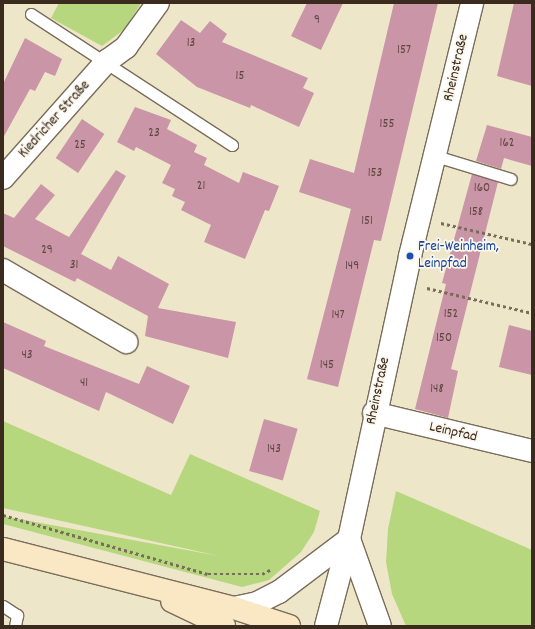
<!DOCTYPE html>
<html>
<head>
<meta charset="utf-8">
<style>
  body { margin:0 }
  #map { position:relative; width:535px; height:629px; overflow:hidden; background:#eee6c9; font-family:Dekko,sans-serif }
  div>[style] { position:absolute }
  .green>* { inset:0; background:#b7d77e }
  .building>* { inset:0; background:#c995a7; transform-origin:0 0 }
  .path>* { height:2.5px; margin-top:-1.25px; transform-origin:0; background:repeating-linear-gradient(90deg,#7a6c5a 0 3px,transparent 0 6px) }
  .roads { filter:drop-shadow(1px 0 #7a6c5a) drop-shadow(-1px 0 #7a6c5a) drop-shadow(0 1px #7a6c5a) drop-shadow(0 -1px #7a6c5a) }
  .service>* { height:11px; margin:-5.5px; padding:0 5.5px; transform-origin:5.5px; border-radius:5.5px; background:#fff }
  .minor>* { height:22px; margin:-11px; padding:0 11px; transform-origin:11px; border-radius:11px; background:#fff }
  .tertiary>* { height:22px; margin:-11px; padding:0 11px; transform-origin:11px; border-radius:11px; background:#fff }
  .secondary>* { height:22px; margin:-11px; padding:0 11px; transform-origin:11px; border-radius:11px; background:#fae7c3 }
  .dots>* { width:11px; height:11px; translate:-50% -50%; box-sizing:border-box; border:2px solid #fbf7ec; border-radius:50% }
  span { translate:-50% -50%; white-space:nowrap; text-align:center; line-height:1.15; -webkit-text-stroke:3.5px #fbf7ec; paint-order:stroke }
  .number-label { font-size:13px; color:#5e4540 }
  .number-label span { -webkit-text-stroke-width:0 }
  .street-label { font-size:15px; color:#3b2a1e }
  .transit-label { font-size:15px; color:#164399 }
  .left { translate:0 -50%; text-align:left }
  .frame { position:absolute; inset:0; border:4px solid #3b2a1e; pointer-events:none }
</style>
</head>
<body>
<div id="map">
  <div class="green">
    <div style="clip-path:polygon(59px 3px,141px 3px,125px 29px,102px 46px,51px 18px)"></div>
    <div style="clip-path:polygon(3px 421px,171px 495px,190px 454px,320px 511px,314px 532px,301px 552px,269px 580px,242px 587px,3px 524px,3px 516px,219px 556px,3px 508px)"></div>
    <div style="clip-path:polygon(396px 491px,532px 550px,532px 626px,406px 626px,392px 594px,386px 562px,388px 529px)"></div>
  </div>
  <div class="building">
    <div style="clip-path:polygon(307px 3px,343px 3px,321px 50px,291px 36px)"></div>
    <div style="clip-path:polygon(394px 3px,438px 3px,381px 241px,374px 240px,338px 387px,307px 379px,351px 209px,299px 192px,310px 159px,354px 173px)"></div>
    <div style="clip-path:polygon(514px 3px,532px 3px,532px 86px,497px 76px)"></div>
    <div style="clip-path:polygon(181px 20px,200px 33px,210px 21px,227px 34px,222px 42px,308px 78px,303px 88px,314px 93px,299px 127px,251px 105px,250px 108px,197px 87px,156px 54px)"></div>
    <div style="clip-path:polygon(25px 38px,62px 59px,55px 76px,45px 72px,35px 91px,30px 89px,3px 138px,3px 84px)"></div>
    <div style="clip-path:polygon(135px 107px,171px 120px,167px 129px,197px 145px,194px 152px,207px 158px,204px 165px,239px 183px,243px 172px,279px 186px,269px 211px,265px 210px,245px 259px,204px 242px,211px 225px,181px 210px,185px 202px,172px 196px,175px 189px,162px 183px,171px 165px,136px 147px,134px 151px,117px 142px)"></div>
    <div style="left:82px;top:119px;width:27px;height:47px;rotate:34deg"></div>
    <div style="clip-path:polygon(487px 125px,532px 137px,532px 166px,504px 158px,501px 169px,476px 161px)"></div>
    <div style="clip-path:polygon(116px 170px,126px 176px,81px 254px,111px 270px,118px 256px,169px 284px,158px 308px,236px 322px,228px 358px,145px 336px,148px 316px,77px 278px,75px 282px,3px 246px,3px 213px,14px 218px,41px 184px,55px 195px,35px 219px,69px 237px)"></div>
    <div style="clip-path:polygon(472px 174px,498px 182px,451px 369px,458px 371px,448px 418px,415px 409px,446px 284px,442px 283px)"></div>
    <div style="clip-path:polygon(3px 322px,46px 341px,44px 346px,139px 384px,147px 366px,190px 386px,173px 424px,106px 392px,99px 411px,3px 368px)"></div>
    <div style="clip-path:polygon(509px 325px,532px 331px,532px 375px,499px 367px)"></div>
    <div style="left:264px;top:419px;width:35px;height:54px;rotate:16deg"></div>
  </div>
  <div class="path">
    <div style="left:441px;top:223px;width:93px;rotate:13deg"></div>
    <div style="left:427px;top:288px;width:108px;rotate:13.4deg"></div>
    <div style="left:3px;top:515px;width:213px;rotate:16.1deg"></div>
    <div style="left:208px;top:574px;width:54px"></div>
    <div style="left:262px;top:574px;width:9px;rotate:-27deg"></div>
  </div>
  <div class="roads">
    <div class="service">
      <div style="left:31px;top:14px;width:240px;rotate:33.1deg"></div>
      <div style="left:436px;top:156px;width:78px;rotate:17deg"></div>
      <div style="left:3px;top:606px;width:17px;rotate:33deg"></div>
      <div style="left:17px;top:615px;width:11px;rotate:100deg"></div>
    </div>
    <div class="minor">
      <div style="left:3px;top:178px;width:157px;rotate:-48.4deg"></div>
      <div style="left:107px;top:61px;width:24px;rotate:-36deg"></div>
      <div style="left:126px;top:47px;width:54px;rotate:-54deg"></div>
      <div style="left:3px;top:270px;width:143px;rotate:30.3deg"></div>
      <div style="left:374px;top:413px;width:163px;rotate:13.5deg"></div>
    </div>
    <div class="tertiary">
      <div style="left:349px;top:539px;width:92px;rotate:70.4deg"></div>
      <div style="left:234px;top:608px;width:24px;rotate:-12deg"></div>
      <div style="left:257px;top:603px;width:25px;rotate:-27deg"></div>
      <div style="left:279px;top:592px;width:88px;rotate:-37.1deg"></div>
      <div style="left:326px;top:626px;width:90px;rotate:-75.2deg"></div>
      <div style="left:349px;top:539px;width:289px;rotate:-77.8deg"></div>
      <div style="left:410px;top:256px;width:260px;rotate:-76.2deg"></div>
    </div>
    <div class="secondary">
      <div style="left:3px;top:549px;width:238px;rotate:14.3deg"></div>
      <div style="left:234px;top:608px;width:58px;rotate:18.1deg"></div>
      <div style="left:172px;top:601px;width:58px;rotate:25.7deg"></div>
    </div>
  </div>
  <div class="dots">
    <div style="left:410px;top:256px;background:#1a4fb4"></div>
  </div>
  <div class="number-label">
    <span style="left:317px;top:21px">9</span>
    <span style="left:191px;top:44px">13</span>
    <span style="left:404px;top:51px">157</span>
    <span style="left:240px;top:77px">15</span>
    <span style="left:387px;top:125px">155</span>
    <span style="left:154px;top:134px">23</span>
    <span style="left:507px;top:144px">162</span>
    <span style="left:80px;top:146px">25</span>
    <span style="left:375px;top:174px">153</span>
    <span style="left:201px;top:187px">21</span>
    <span style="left:482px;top:189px">160</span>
    <span style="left:476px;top:213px">158</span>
    <span style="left:367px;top:222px">151</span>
    <span style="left:47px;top:251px">29</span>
    <span style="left:74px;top:266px">31</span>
    <span style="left:352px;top:267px">149</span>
    <span style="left:451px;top:315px">152</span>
    <span style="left:338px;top:316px">147</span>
    <span style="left:444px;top:339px">150</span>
    <span style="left:27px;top:356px">43</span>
    <span style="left:327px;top:366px">145</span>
    <span style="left:84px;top:384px">41</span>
    <span style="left:437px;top:390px">148</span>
    <span style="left:274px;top:450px">143</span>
  </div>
  <div class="street-label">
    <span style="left:457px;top:68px;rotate:-77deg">Rheinstraße</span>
    <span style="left:55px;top:120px;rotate:-48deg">Kiedricher Straße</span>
    <span style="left:379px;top:391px;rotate:-78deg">Rheinstraße</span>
    <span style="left:453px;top:433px;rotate:13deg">Leinpfad</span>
  </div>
  <div class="transit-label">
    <span class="left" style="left:418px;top:256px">Frei-Weinheim,<br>Leinpfad</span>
  </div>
  <div class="frame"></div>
</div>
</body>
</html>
